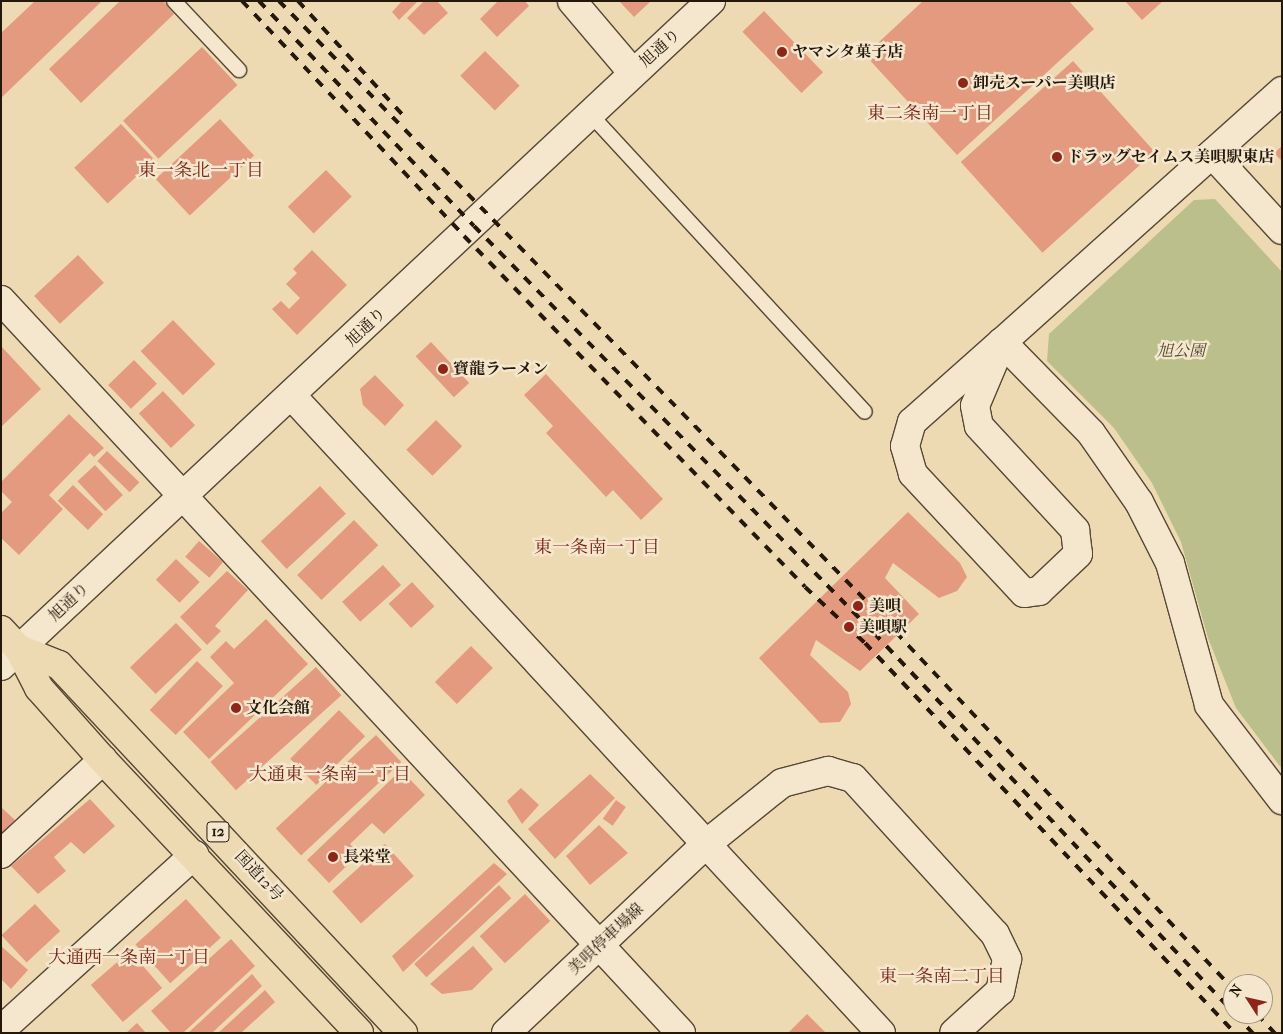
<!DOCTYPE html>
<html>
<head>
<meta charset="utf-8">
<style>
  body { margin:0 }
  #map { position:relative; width:1283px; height:1034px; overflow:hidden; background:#eedab2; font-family:"IM FELL French Canon","Noto Serif JP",serif }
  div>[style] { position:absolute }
  .green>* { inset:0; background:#babf8b }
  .building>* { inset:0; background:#e49a7f; transform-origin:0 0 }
  .roads { filter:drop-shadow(1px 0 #564835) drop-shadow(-1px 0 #564835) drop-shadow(0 1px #564835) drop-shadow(0 -1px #564835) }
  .lane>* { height:14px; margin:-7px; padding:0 7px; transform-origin:7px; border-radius:7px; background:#f4e7cd }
  .street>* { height:28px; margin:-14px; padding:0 14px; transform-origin:14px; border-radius:14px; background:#f4e7cd }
  .secondary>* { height:28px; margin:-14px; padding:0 14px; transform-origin:14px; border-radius:14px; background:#f4e7cd }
  .highway>* { height:28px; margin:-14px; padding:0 14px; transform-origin:14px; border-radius:14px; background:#eedab2 }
  .rail>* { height:4px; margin-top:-2px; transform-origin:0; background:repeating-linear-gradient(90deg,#24180b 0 9px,transparent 0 18px) }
  .dots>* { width:14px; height:14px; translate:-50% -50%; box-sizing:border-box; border:2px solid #f4e7cd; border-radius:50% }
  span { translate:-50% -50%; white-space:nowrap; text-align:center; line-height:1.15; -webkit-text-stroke:5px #f4e7cd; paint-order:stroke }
  .shield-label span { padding:1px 4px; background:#f4e7cd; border:1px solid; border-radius:4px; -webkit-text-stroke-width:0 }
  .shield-label { font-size:15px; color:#24180b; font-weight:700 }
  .street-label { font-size:16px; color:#24180b }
  .poi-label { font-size:16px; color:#24180b; font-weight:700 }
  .left { translate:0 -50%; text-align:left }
  .park-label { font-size:16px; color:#514a31; font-style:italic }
  .neighbourhood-label { font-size:18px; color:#7a1f14 }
  .frame { position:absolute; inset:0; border:2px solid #24180b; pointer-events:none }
  .north { position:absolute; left:1223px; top:974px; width:50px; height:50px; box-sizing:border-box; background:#f4e7cd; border:1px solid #a1947f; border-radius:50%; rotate:305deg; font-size:14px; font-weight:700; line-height:20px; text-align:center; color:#24180b }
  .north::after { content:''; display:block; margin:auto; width:18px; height:22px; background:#8f2418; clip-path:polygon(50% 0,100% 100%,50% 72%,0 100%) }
</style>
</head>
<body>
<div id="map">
  <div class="green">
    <div style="clip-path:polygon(1215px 199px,1282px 272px,1282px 769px,1236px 708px,1208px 638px,1181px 542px,1152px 483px,1114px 428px,1047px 361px,1049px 334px,1194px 200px)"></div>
  </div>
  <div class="building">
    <div style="clip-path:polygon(35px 1px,102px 1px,1px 98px,1px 33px)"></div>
    <div style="clip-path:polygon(120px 1px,163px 1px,174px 14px,81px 103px,49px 69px)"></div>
    <div style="clip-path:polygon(402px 1px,418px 1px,399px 20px,392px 12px)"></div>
    <div style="clip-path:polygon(424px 1px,437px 1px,448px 13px,424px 35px,407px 18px)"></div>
    <div style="clip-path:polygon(498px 1px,525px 1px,529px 6px,497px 37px,480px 19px)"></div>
    <div style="clip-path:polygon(619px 1px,651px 1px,634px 17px)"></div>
    <div style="clip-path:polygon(923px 1px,1069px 1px,1094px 29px,957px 155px,865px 55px)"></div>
    <div style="clip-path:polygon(1125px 1px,1163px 1px,1142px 20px)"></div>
    <div style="left:764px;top:11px;width:85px;height:30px;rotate:46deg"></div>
    <div style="left:202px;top:47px;width:52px;height:108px;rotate:47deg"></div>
    <div style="left:485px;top:51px;width:49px;height:35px;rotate:45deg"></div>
    <div style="left:1073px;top:61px;width:122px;height:151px;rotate:48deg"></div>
    <div style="left:220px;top:119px;width:50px;height:88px;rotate:47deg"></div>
    <div style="left:121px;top:124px;width:49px;height:64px;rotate:47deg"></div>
    <div style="clip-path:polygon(1282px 146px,1282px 161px,1274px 153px)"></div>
    <div style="left:326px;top:170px;width:37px;height:53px;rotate:46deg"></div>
    <div style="clip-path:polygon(312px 250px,347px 285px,297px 335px,272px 309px,281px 301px,289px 309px,300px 298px,286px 284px,297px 273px,293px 269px)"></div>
    <div style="left:78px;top:255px;width:38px;height:60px;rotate:47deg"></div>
    <div style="left:173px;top:320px;width:61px;height:45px;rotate:46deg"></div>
    <div style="left:431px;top:342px;width:56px;height:21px;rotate:47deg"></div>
    <div style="clip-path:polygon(1px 346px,41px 389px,1px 427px)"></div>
    <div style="left:134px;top:360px;width:33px;height:36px;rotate:46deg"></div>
    <div style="clip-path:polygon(546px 374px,663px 499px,641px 520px,613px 490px,606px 497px,546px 433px,553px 426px,524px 395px)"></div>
    <div style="clip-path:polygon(375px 375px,404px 405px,385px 426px,363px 405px,360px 389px)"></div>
    <div style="left:163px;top:391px;width:47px;height:33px;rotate:47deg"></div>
    <div style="clip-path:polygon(69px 414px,104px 448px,94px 457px,90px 453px,49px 495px,63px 509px,19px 555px,1px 538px,1px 513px,12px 502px,1px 491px,1px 482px)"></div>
    <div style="left:436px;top:420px;width:37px;height:42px;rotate:45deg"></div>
    <div style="left:107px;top:451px;width:45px;height:14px;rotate:44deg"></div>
    <div style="left:95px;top:465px;width:41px;height:24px;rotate:47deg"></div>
    <div style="left:73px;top:485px;width:42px;height:22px;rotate:44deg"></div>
    <div style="left:320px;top:486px;width:38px;height:81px;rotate:47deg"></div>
    <div style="clip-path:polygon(908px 512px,960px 563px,967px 577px,957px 591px,939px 598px,893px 563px,885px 578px,919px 614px,860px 671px,816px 640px,810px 655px,848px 692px,851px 704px,840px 722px,820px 723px,759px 658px)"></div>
    <div style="left:354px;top:520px;width:35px;height:79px;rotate:46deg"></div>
    <div style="left:199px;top:541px;width:32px;height:21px;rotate:41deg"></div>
    <div style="left:176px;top:559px;width:33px;height:29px;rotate:44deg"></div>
    <div style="left:383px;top:565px;width:27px;height:55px;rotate:48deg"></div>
    <div style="clip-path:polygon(227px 571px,248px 590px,215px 626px,221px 631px,207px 645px,180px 617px)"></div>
    <div style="left:412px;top:582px;width:33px;height:32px;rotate:47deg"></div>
    <div style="clip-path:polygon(266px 619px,308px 664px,209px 759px,183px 732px,234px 683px,210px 657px,226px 641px,234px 649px)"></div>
    <div style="left:176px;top:623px;width:37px;height:64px;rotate:46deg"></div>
    <div style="left:471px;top:646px;width:31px;height:51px;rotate:45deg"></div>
    <div style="left:197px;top:661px;width:36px;height:68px;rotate:44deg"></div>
    <div style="left:316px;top:667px;width:38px;height:142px;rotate:48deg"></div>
    <div style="left:339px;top:710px;width:37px;height:69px;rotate:45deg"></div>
    <div style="left:376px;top:735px;width:37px;height:137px;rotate:47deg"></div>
    <div style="clip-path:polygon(401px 770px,425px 795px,384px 834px,372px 823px,350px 844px,359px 854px,329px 883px,307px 860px)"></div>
    <div style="clip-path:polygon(590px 774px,615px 798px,555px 859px,528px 829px)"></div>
    <div style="clip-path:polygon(521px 788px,539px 805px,522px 824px,507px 801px)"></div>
    <div style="clip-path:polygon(90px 799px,115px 826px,84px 854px,71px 842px,54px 857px,66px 871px,38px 894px,11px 866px)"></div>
    <div style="left:616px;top:800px;width:12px;height:23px;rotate:35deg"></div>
    <div style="clip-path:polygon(1px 807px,15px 820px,1px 834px)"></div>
    <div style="clip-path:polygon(599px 825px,628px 853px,590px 885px,566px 856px)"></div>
    <div style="left:385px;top:844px;width:43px;height:71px;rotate:48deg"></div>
    <div style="clip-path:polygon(494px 863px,507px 874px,403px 972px,392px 956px)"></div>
    <div style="left:499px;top:885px;width:18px;height:116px;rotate:47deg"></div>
    <div style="left:525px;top:894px;width:37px;height:62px;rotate:47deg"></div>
    <div style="left:186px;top:899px;width:52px;height:68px;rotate:48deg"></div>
    <div style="left:35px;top:904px;width:37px;height:46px;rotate:47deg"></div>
    <div style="clip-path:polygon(231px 939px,255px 966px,183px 1033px,171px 1033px,151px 1011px)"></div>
    <div style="clip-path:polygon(1px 946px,28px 970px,11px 989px,1px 979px)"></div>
    <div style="clip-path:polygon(473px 946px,493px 969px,472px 990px,442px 994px,430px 984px)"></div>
    <div style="left:130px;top:951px;width:49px;height:52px;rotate:49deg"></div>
    <div style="clip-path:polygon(252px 974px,262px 986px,212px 1033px,188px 1033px)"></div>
    <div style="clip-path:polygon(265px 990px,275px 1002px,241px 1033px,218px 1033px)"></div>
    <div style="clip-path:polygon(807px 1014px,826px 1033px,788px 1033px)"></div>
    <div style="clip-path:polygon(137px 1023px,146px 1033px,126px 1033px)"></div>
  </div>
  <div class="roads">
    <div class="lane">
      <div style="left:174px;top:1px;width:95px;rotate:46.7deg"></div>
      <div style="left:590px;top:114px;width:405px;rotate:47.3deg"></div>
    </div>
    <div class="street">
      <div style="left:572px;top:1px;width:94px;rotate:49.7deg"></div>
      <div style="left:1212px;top:154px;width:103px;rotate:47.4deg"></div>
      <div style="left:1px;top:300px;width:1000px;rotate:47.15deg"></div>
      <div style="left:1002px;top:342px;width:69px;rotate:112.9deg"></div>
      <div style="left:975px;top:406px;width:20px;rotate:79deg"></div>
      <div style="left:979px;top:426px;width:142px;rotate:47.3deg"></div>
      <div style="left:1075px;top:530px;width:24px;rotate:83deg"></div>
      <div style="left:1078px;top:554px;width:54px;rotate:136.5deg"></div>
      <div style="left:1039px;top:591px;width:15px;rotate:172deg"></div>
      <div style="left:1024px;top:593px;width:163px;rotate:-133deg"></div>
      <div style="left:913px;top:474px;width:29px;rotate:-106deg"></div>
      <div style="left:905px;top:446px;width:25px;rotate:-74deg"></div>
      <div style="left:912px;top:422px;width:120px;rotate:-41.6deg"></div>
      <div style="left:705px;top:845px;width:99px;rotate:-38.8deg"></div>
      <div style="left:782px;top:783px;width:48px;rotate:-14.6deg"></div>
      <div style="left:828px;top:771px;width:26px;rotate:16deg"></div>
      <div style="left:853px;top:778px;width:211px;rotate:47.7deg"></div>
      <div style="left:995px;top:934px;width:28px;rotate:64deg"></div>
      <div style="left:1007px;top:959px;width:33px;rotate:102deg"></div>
      <div style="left:1000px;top:991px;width:62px;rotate:137.6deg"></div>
      <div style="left:1px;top:854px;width:139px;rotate:-42.7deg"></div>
      <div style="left:1px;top:1030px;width:261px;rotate:-42.2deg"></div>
    </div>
    <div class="secondary">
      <div style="left:1282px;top:91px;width:376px;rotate:138.1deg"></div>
      <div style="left:1002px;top:342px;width:127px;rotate:45.6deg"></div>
      <div style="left:1091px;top:433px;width:84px;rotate:55.2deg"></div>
      <div style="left:1139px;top:502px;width:68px;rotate:63.1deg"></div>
      <div style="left:1170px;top:563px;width:147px;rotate:74.6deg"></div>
      <div style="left:1209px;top:705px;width:120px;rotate:52.5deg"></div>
      <div style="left:291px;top:395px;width:869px;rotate:47.24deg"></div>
      <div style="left:1px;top:666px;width:973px;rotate:-43.13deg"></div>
      <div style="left:506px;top:1033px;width:274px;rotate:-43.4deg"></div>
    </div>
    <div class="highway">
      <div style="left:1px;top:630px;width:26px;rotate:47deg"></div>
      <div style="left:19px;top:649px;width:44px;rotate:62.9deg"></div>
      <div style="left:39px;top:688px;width:96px;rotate:48.4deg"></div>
      <div style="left:103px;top:760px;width:374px;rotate:46.8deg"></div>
      <div style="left:19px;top:649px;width:43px;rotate:21.8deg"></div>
      <div style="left:59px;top:665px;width:504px;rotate:46.93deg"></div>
    </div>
  </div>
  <div class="rail">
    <div style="left:242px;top:1px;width:323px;rotate:46.6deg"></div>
    <div style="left:464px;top:236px;width:489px;rotate:45.8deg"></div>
    <div style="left:805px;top:587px;width:82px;rotate:43deg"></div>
    <div style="left:865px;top:643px;width:538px;rotate:46.51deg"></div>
    <div style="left:259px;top:1px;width:311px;rotate:46.3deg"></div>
    <div style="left:474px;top:226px;width:571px;rotate:45.5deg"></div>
    <div style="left:874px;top:633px;width:522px;rotate:46.55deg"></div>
    <div style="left:279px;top:1px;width:846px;rotate:45.62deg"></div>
    <div style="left:871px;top:606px;width:527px;rotate:46.61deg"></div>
    <div style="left:298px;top:1px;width:155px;rotate:47.4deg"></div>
    <div style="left:1235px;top:1014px;width:26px;rotate:47deg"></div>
    <div style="left:1257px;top:1014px;width:26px;rotate:47deg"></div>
  </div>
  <div class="dots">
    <div style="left:782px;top:52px;background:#8f2418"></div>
    <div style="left:963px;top:83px;background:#8f2418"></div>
    <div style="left:1057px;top:157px;background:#8f2418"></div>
    <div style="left:443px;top:369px;background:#8f2418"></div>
    <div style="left:858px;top:606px;background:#8f2418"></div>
    <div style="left:849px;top:627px;background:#8f2418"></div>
    <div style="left:236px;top:708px;background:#8f2418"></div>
    <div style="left:333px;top:857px;background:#8f2418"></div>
  </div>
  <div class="shield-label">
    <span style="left:218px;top:832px">12</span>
  </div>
  <div class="street-label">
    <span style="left:660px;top:48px;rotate:-42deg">旭通り</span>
    <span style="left:366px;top:327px;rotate:-43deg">旭通り</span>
    <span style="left:69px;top:602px;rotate:-43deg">旭通り</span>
    <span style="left:259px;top:876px;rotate:47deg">国道12号</span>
    <span style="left:606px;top:939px;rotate:-43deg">美唄停車場線</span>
  </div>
  <div class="poi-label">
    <span class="left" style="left:792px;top:52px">ヤマシタ菓子店</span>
    <span class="left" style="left:973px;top:83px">卸売スーパー美唄店</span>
    <span class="left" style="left:1067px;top:157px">ドラッグセイムス美唄駅東店</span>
    <span class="left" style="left:453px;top:369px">寶龍ラーメン</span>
    <span class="left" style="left:869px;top:606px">美唄</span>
    <span class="left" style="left:859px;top:627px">美唄駅</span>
    <span class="left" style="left:246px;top:708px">文化会館</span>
    <span class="left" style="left:343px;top:857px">長栄堂</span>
  </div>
  <div class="park-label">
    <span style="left:1181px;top:351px">旭公園</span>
  </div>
  <div class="neighbourhood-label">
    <span style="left:930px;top:114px">東二条南一丁目</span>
    <span style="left:201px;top:171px">東一条北一丁目</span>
    <span style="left:597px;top:548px">東一条南一丁目</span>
    <span style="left:330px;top:775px">大通東一条南一丁目</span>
    <span style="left:129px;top:958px">大通西一条南一丁目</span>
    <span style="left:942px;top:977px">東一条南二丁目</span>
  </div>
  <div class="frame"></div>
  <div class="north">N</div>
</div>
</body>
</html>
